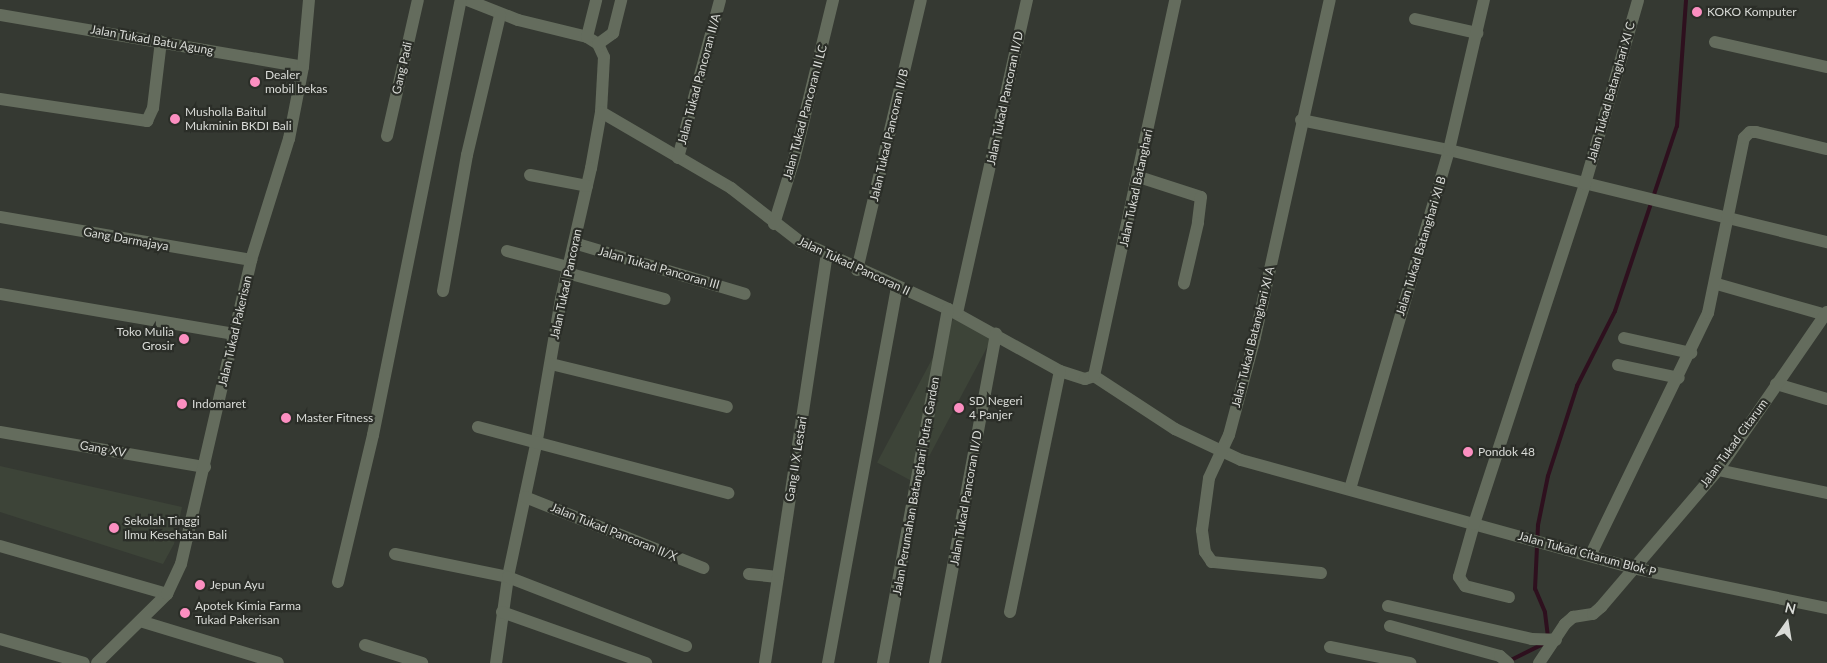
<!DOCTYPE html>
<html>
<head>
<meta charset="utf-8">
<style>
  body { margin:0 }
  #map { position:relative; width:1827px; height:663px; overflow:hidden; background:#353932; font-family:Lato,sans-serif }
  div>[style] { position:absolute }
  .built>* { inset:0; background:#3d4438; transform-origin:0 0 }
  .stream>* { height:4px; margin:-2px; padding:0 2px; transform-origin:2px; border-radius:2px; background:#2e101e }
  .minor>* { height:12px; margin:-6px; padding:0 6px; transform-origin:6px; border-radius:6px; background:#646c5d }
  .tertiary>* { height:12px; margin:-6px; padding:0 6px; transform-origin:6px; border-radius:6px; background:#646c5d }
  .dots>* { width:14px; height:14px; translate:-50% -50%; box-sizing:border-box; border:2px solid #2b2e28; border-radius:50% }
  span { translate:-50% -50%; white-space:nowrap; text-align:center; line-height:1.15; -webkit-text-stroke:4.5px #2b2e28; paint-order:stroke }
  .poi-label { font-size:12px; color:#d9dbd7 }
  .left { translate:0 -50%; text-align:left }
  .right { translate:-100% -50%; text-align:right }
  .street-label { font-size:12px; color:#d9dbd7 }
  .north { position:absolute; left:1762px; top:598px; width:50px; height:50px; -webkit-text-stroke:4px #2b2e28; paint-order:stroke; rotate:13deg; font-size:14px; font-weight:700; line-height:20px; text-align:center; color:#d9dbd7 }
  .north::after { content:''; display:block; margin:auto; width:18px; height:22px; background:#d9dbd7; clip-path:polygon(50% 0,100% 100%,50% 72%,0 100%) }
</style>
</head>
<body>
<div id="map">
  <div class="built">
    <div style="left:955px;top:316px;width:43px;height:166px;rotate:28deg"></div>
    <div style="clip-path:polygon(0 466px,182px 507px,174px 544px,163px 564px,0 512px)"></div>
  </div>
  <div class="stream">
    <div style="left:1548px;top:637px;width:25px;rotate:-97deg"></div>
    <div style="left:1545px;top:612px;width:25px;rotate:-113deg"></div>
    <div style="left:1535px;top:589px;width:64px;rotate:-87.3deg"></div>
    <div style="left:1538px;top:525px;width:50px;rotate:-78.5deg"></div>
    <div style="left:1548px;top:476px;width:95px;rotate:-72.1deg"></div>
    <div style="left:1577px;top:386px;width:84px;rotate:-63.1deg"></div>
    <div style="left:1615px;top:311px;width:195px;rotate:-71.5deg"></div>
    <div style="left:1677px;top:126px;width:126px;rotate:-85.9deg"></div>
    <div style="left:1509px;top:661px;width:40px;rotate:-26.6deg"></div>
  </div>
  <div class="minor">
    <div style="left:467px;top:0;width:55px;rotate:21.4deg"></div>
    <div style="left:518px;top:20px;width:71px;rotate:13.8deg"></div>
    <div style="left:587px;top:37px;width:13px;rotate:32deg"></div>
    <div style="left:598px;top:44px;width:14px;rotate:65deg"></div>
    <div style="left:604px;top:57px;width:55px;rotate:93.1deg"></div>
    <div style="left:601px;top:112px;width:57px;rotate:100.1deg"></div>
    <div style="left:591px;top:168px;width:134px;rotate:102.9deg"></div>
    <div style="left:561px;top:299px;width:143px;rotate:99.7deg"></div>
    <div style="left:537px;top:440px;width:140px;rotate:102deg"></div>
    <div style="left:508px;top:577px;width:87px;rotate:97.9deg"></div>
    <div style="left:0;top:15px;width:307px;rotate:9.7deg"></div>
    <div style="left:1415px;top:19px;width:64px;rotate:12.7deg"></div>
    <div style="left:587px;top:37px;width:38px;rotate:-76deg"></div>
    <div style="left:1715px;top:42px;width:115px;rotate:12.6deg"></div>
    <div style="left:598px;top:44px;width:19px;rotate:-36deg"></div>
    <div style="left:613px;top:33px;width:34px;rotate:-76deg"></div>
    <div style="left:0;top:99px;width:149px;rotate:8.5deg"></div>
    <div style="left:147px;top:121px;width:14px;rotate:-65deg"></div>
    <div style="left:153px;top:108px;width:67px;rotate:-83.2deg"></div>
    <div style="left:601px;top:112px;width:151px;rotate:30.3deg"></div>
    <div style="left:731px;top:188px;width:86px;rotate:37.9deg"></div>
    <div style="left:799px;top:241px;width:164px;rotate:24.5deg"></div>
    <div style="left:948px;top:309px;width:128px;rotate:29deg"></div>
    <div style="left:1060px;top:371px;width:26px;rotate:18deg"></div>
    <div style="left:1085px;top:379px;width:9px;rotate:-18deg"></div>
    <div style="left:1301px;top:120px;width:151px;rotate:11.5deg"></div>
    <div style="left:1449px;top:150px;width:389px;rotate:13.7deg"></div>
    <div style="left:387px;top:136px;width:139px;rotate:-77.2deg"></div>
    <div style="left:678px;top:158px;width:163px;rotate:-75.1deg"></div>
    <div style="left:530px;top:175px;width:58px;rotate:10.9deg"></div>
    <div style="left:1139px;top:177px;width:65px;rotate:17.9deg"></div>
    <div style="left:1201px;top:197px;width:26px;rotate:97deg"></div>
    <div style="left:1198px;top:223px;width:62px;rotate:103.1deg"></div>
    <div style="left:0;top:217px;width:255px;rotate:9.7deg"></div>
    <div style="left:774px;top:224px;width:71px;rotate:-72.8deg"></div>
    <div style="left:795px;top:156px;width:161px;rotate:-76.3deg"></div>
    <div style="left:574px;top:243px;width:178px;rotate:16.6deg"></div>
    <div style="left:507px;top:251px;width:63px;rotate:14.7deg"></div>
    <div style="left:857px;top:270px;width:277px;rotate:-76.7deg"></div>
    <div style="left:567px;top:273px;width:101px;rotate:14.9deg"></div>
    <div style="left:1717px;top:284px;width:113px;rotate:15.9deg"></div>
    <div style="left:443px;top:291px;width:138px;rotate:-80deg"></div>
    <div style="left:467px;top:155px;width:144px;rotate:-76.7deg"></div>
    <div style="left:0;top:294px;width:236px;rotate:9.7deg"></div>
    <div style="left:957px;top:313px;width:321px;rotate:-77.4deg"></div>
    <div style="left:1624px;top:338px;width:69px;rotate:12.6deg"></div>
    <div style="left:551px;top:364px;width:181px;rotate:13.7deg"></div>
    <div style="left:1618px;top:365px;width:62px;rotate:12deg"></div>
    <div style="left:1094px;top:376px;width:97px;rotate:33.2deg"></div>
    <div style="left:1175px;top:429px;width:73px;rotate:25.2deg"></div>
    <div style="left:1241px;top:460px;width:407px;rotate:15.4deg"></div>
    <div style="left:1633px;top:568px;width:198px;rotate:11.7deg"></div>
    <div style="left:1094px;top:376px;width:385px;rotate:-77.8deg"></div>
    <div style="left:1776px;top:384px;width:53px;rotate:16.4deg"></div>
    <div style="left:478px;top:427px;width:259px;rotate:14.8deg"></div>
    <div style="left:0;top:432px;width:208px;rotate:9.7deg"></div>
    <div style="left:1718px;top:470px;width:111px;rotate:11.9deg"></div>
    <div style="left:1350px;top:489px;width:353px;rotate:-73.7deg"></div>
    <div style="left:1449px;top:150px;width:154px;rotate:-76.9deg"></div>
    <div style="left:525px;top:497px;width:192px;rotate:21.7deg"></div>
    <div style="left:0;top:546px;width:174px;rotate:16deg"></div>
    <div style="left:395px;top:554px;width:115px;rotate:11.5deg"></div>
    <div style="left:508px;top:577px;width:191px;rotate:21.2deg"></div>
    <div style="left:1591px;top:554px;width:268px;rotate:-64.1deg"></div>
    <div style="left:1708px;top:313px;width:179px;rotate:-78.4deg"></div>
    <div style="left:1744px;top:138px;width:8px;rotate:-45deg"></div>
    <div style="left:1750px;top:132px;width:6px"></div>
    <div style="left:1756px;top:132px;width:73px;rotate:13.5deg"></div>
    <div style="left:1321px;top:573px;width:110px;rotate:-174.2deg"></div>
    <div style="left:1212px;top:562px;width:12px;rotate:-125deg"></div>
    <div style="left:1205px;top:552px;width:22px;rotate:-98deg"></div>
    <div style="left:1202px;top:530px;width:52px;rotate:-82.3deg"></div>
    <div style="left:1209px;top:478px;width:47px;rotate:-65.1deg"></div>
    <div style="left:1229px;top:435px;width:101px;rotate:-75.1deg"></div>
    <div style="left:1255px;top:337px;width:345px;rotate:-77.5deg"></div>
    <div style="left:749px;top:574px;width:29px;rotate:6deg"></div>
    <div style="left:338px;top:582px;width:151px;rotate:-76.6deg"></div>
    <div style="left:373px;top:435px;width:444px;rotate:-78.6deg"></div>
    <div style="left:1509px;top:597px;width:45px;rotate:-166deg"></div>
    <div style="left:1465px;top:586px;width:11px;rotate:-124deg"></div>
    <div style="left:1459px;top:577px;width:55px;rotate:-74.2deg"></div>
    <div style="left:1474px;top:524px;width:358px;rotate:-71.9deg"></div>
    <div style="left:1585px;top:184px;width:191px;rotate:-73.9deg"></div>
    <div style="left:1388px;top:606px;width:148px;rotate:12.9deg"></div>
    <div style="left:1532px;top:639px;width:24px;rotate:2deg"></div>
    <div style="left:502px;top:612px;width:153px;rotate:19.5deg"></div>
    <div style="left:1010px;top:612px;width:246px;rotate:-78.3deg"></div>
    <div style="left:140px;top:621px;width:144px;rotate:16.9deg"></div>
    <div style="left:1390px;top:626px;width:114px;rotate:15.3deg"></div>
    <div style="left:1500px;top:656px;width:11px;rotate:41deg"></div>
    <div style="left:0;top:639px;width:87px;rotate:15.9deg"></div>
    <div style="left:365px;top:645px;width:60px;rotate:17.5deg"></div>
    <div style="left:1330px;top:647px;width:82px;rotate:11.3deg"></div>
    <div style="left:765px;top:663px;width:414px;rotate:-81.4deg"></div>
    <div style="left:828px;top:663px;width:381px;rotate:-79.6deg"></div>
    <div style="left:883px;top:663px;width:360px;rotate:-79.6deg"></div>
    <div style="left:935px;top:663px;width:335px;rotate:-79.5deg"></div>
    <div style="left:1539px;top:663px;width:47px;rotate:-56.3deg"></div>
    <div style="left:1565px;top:624px;width:11px;rotate:-41deg"></div>
    <div style="left:1573px;top:617px;width:20px;rotate:-9deg"></div>
    <div style="left:1593px;top:614px;width:11px;rotate:-41deg"></div>
    <div style="left:1601px;top:607px;width:180px;rotate:-49.5deg"></div>
    <div style="left:1718px;top:470px;width:192px;rotate:-55.4deg"></div>
  </div>
  <div class="tertiary">
    <div style="left:97px;top:663px;width:98px;rotate:-44.6deg"></div>
    <div style="left:167px;top:594px;width:33px;rotate:-65deg"></div>
    <div style="left:181px;top:564px;width:312px;rotate:-77deg"></div>
    <div style="left:251px;top:260px;width:127px;rotate:-72.6deg"></div>
    <div style="left:289px;top:139px;width:73px;rotate:-79deg"></div>
    <div style="left:303px;top:67px;width:67px;rotate:-84.9deg"></div>
  </div>
  <div class="dots">
    <div style="left:1697px;top:12px;background:#fc8fc1"></div>
    <div style="left:255px;top:82px;background:#fc8fc1"></div>
    <div style="left:175px;top:119px;background:#fc8fc1"></div>
    <div style="left:184px;top:339px;background:#fc8fc1"></div>
    <div style="left:182px;top:404px;background:#fc8fc1"></div>
    <div style="left:959px;top:408px;background:#fc8fc1"></div>
    <div style="left:286px;top:418px;background:#fc8fc1"></div>
    <div style="left:1468px;top:452px;background:#fc8fc1"></div>
    <div style="left:114px;top:528px;background:#fc8fc1"></div>
    <div style="left:200px;top:585px;background:#fc8fc1"></div>
    <div style="left:185px;top:613px;background:#fc8fc1"></div>
  </div>
  <div class="poi-label">
    <span class="left" style="left:1707px;top:12px">KOKO Komputer</span>
    <span class="left" style="left:265px;top:82px">Dealer<br>mobil bekas</span>
    <span class="left" style="left:185px;top:119px">Musholla Baitul<br>Mukminin BKDI Bali</span>
    <span class="right" style="left:174px;top:339px">Toko Mulia<br>Grosir</span>
    <span class="left" style="left:969px;top:408px">SD Negeri<br>4 Panjer</span>
    <span class="left" style="left:192px;top:404px">Indomaret</span>
    <span class="left" style="left:296px;top:418px">Master Fitness</span>
    <span class="left" style="left:1478px;top:452px">Pondok 48</span>
    <span class="left" style="left:124px;top:528px">Sekolah Tinggi<br>Ilmu Kesehatan Bali</span>
    <span class="left" style="left:210px;top:585px">Jepun Ayu</span>
    <span class="left" style="left:195px;top:613px">Apotek Kimia Farma<br>Tukad Pakerisan</span>
  </div>
  <div class="street-label">
    <span style="left:152px;top:40px;rotate:10deg">Jalan Tukad Batu Agung</span>
    <span style="left:402px;top:68px;rotate:-77deg">Gang Padi</span>
    <span style="left:699px;top:79px;rotate:-75deg">Jalan Tukad Pancoran II/A</span>
    <span style="left:1611px;top:92px;rotate:-74deg">Jalan Tukad Batanghari XI C</span>
    <span style="left:1005px;top:98px;rotate:-78deg">Jalan Tukad Pancoran II/D</span>
    <span style="left:805px;top:112px;rotate:-75deg">Jalan Tukad Pancoran II LC</span>
    <span style="left:889px;top:135px;rotate:-77deg">Jalan Tukad Pancoran II/B</span>
    <span style="left:1136px;top:188px;rotate:-78deg">Jalan Tukad Batanghari</span>
    <span style="left:126px;top:239px;rotate:10deg">Gang Darmajaya</span>
    <span style="left:1421px;top:246px;rotate:-73deg">Jalan Tukad Batanghari XI B</span>
    <span style="left:854px;top:266px;rotate:25deg">Jalan Tukad Pancoran II</span>
    <span style="left:659px;top:268px;rotate:16deg">Jalan Tukad Pancoran III</span>
    <span style="left:566px;top:284px;rotate:-78deg">Jalan Tukad Pancoran</span>
    <span style="left:235px;top:331px;rotate:-77deg">Jalan Tukad Pakerisan</span>
    <span style="left:1253px;top:337px;rotate:-76deg">Jalan Tukad Batanghari XI A</span>
    <span style="left:1734px;top:443px;rotate:-54deg">Jalan Tukad Citarum</span>
    <span style="left:103px;top:449px;rotate:10deg">Gang XV</span>
    <span style="left:796px;top:459px;rotate:-81deg">Gang II X Lestari</span>
    <span style="left:916px;top:486px;rotate:-80deg">Jalan Perumahan Batanghari Putra Garden</span>
    <span style="left:966px;top:498px;rotate:-80deg">Jalan Tukad Pancoran II/D</span>
    <span style="left:614px;top:532px;rotate:22deg">Jalan Tukad Pancoran II/X</span>
    <span style="left:1587px;top:554px;rotate:15deg">Jalan Tukad Citarum Blok P</span>
  </div>
  <div class="north">N</div>
</div>
</body>
</html>
